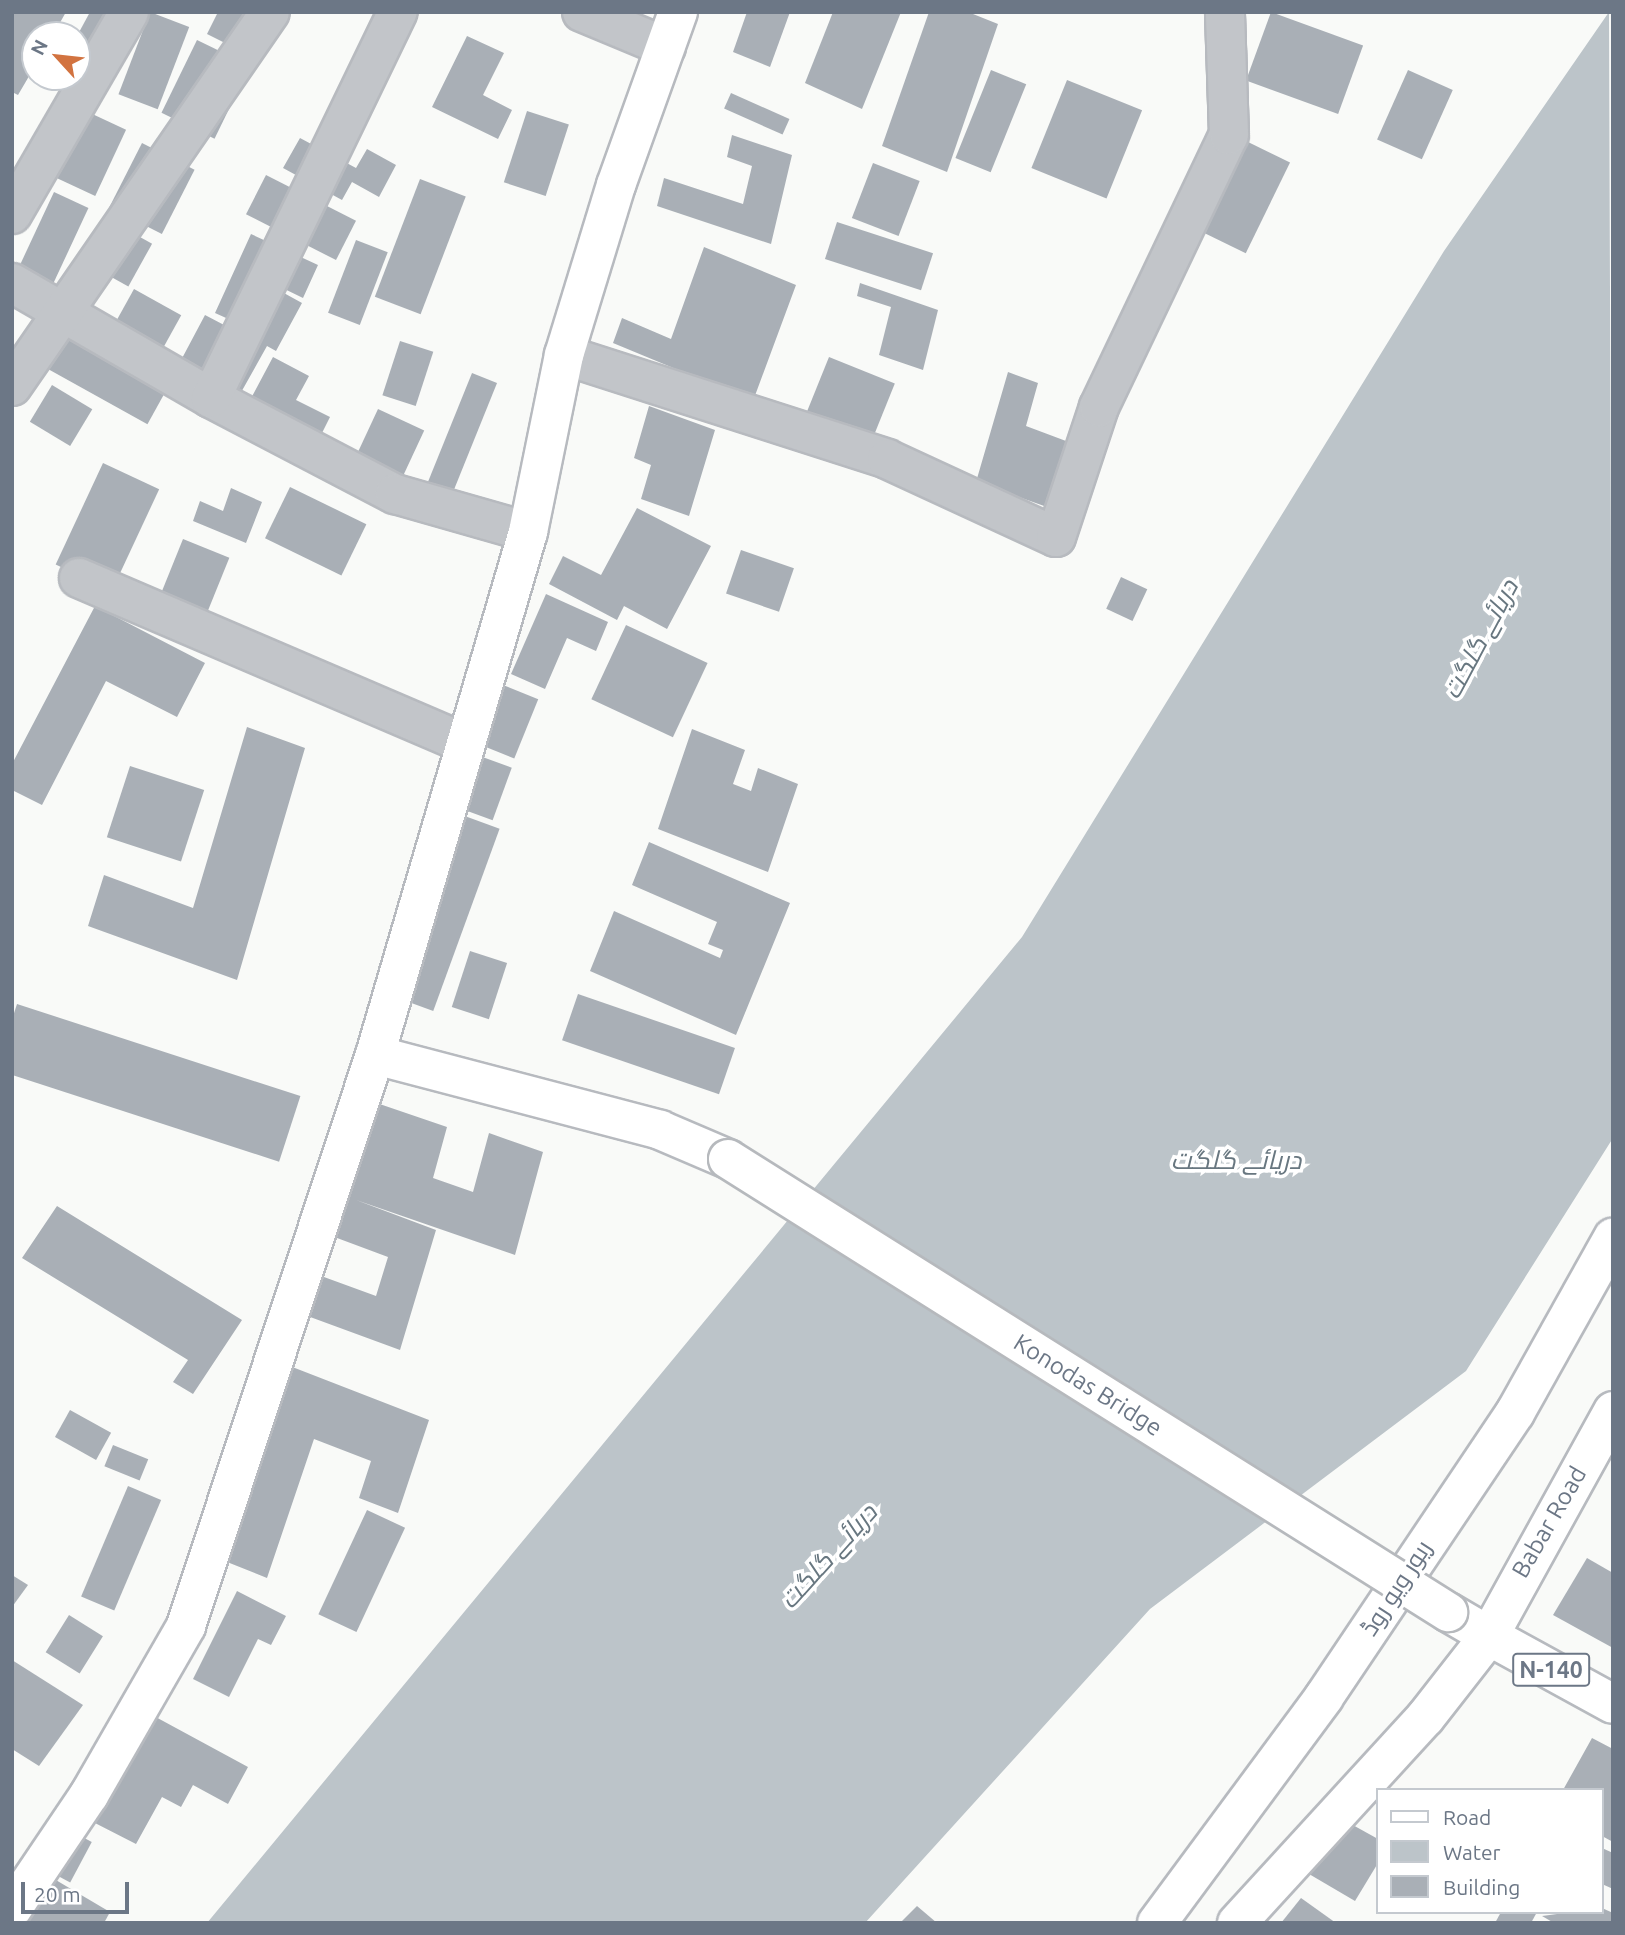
<!DOCTYPE html>
<html>
<head>
<meta charset="utf-8">
<style>
  body { margin:0 }
  #map { position:relative; width:1625px; height:1935px; overflow:hidden; background:#f9faf8; font-family:Ubuntu,Cairo,sans-serif }
  div>[style] { position:absolute }
  .water>* { inset:0; background:#bcc4c9 }
  .building>* { inset:0; background:#a9afb6; transform-origin:0 0 }
  .roads { filter:drop-shadow(2px 0 #b7babf) drop-shadow(-2px 0 #b7babf) drop-shadow(0 2px #b7babf) drop-shadow(0 -2px #b7babf) }
  .street>* { height:38px; margin:-19px; padding:0 19px; transform-origin:19px; border-radius:19px; background:#c2c5c9 }
  .secondary>* { height:38px; margin:-19px; padding:0 19px; transform-origin:19px; border-radius:19px; background:#fff }
  .primary>* { height:38px; margin:-19px; padding:0 19px; transform-origin:19px; border-radius:19px; background:#fff }
  .highway>* { height:38px; margin:-19px; padding:0 19px; transform-origin:19px; border-radius:19px; background:#fff }
  .bridges { filter:drop-shadow(2px 0 #b6b9bd) drop-shadow(-2px 0 #b6b9bd) drop-shadow(0 2px #b6b9bd) drop-shadow(0 -2px #b6b9bd) }
  .primary-bridge>* { height:38px; margin:-19px; padding:0 19px; transform-origin:19px; border-radius:19px; background:#fff }
  span { translate:-50% -50%; white-space:nowrap; text-align:center; line-height:1.15; -webkit-text-stroke:7px #fff; paint-order:stroke }
  .shield-label span { padding:2px 5px; background:#fff; border:2px solid; border-radius:5px; -webkit-text-stroke-width:0 }
  .shield-label { font-size:23px; color:#6c7786; font-weight:700 }
  .street-label { font-size:24px; color:#6c7786 }
  .water-label { font-size:26px; color:#687780; font-style:italic }
  .frame { position:absolute; inset:0; border:14px solid #6c7786; pointer-events:none }
  .legend { position:absolute; left:1376px; top:1788px; width:228px; height:126px; box-sizing:border-box; background:#fff; border:2px solid #c4c9cf; margin:0; padding:9px 12px; list-style:none; font-size:21px; color:#6c7786 }
  .legend li { display:flex; align-items:center; gap:14px; height:35px }
  .legend b { width:35px; border:2px solid #c4c9cf }
  .north { position:absolute; left:21px; top:21px; width:70px; height:70px; box-sizing:border-box; background:#fff; border:2px solid #c4c9cf; border-radius:50%; rotate:297deg; font-size:19px; font-weight:700; line-height:28px; text-align:center; color:#6c7786 }
  .north::after { content:''; display:block; margin:auto; width:24px; height:32px; background:#d27340; clip-path:polygon(50% 0,100% 100%,50% 72%,0 100%) }
  .scale { position:absolute; left:21px; top:1882px; width:108px; height:32px; box-sizing:border-box; border:4px solid #6c7786; border-top:0; padding-left:9px; font-size:21px; line-height:24px; white-space:nowrap; color:#6c7786; -webkit-text-stroke:5px #fff; paint-order:stroke }
</style>
</head>
<body>
<div id="map">
  <div class="water">
    <div style="clip-path:polygon(1609px 12px,1613px 1138px,1466px 1371px,1150px 1609px,865px 1923px,207px 1923px,1022px 937px,1444px 251px)"></div>
  </div>
  <div class="building">
    <div style="clip-path:polygon(13px 12px,66px 12px,53px 35px,35px 35px,35px 66px,18px 95px,12px 92px)"></div>
    <div style="clip-path:polygon(90px 12px,141px 12px,77px 66px,77px 36px)"></div>
    <div style="left:150px;top:12px;width:42px;height:88px;rotate:21deg"></div>
    <div style="clip-path:polygon(218px 12px,278px 12px,255px 58px,207px 34px)"></div>
    <div style="clip-path:polygon(747px 12px,790px 12px,770px 67px,733px 52px)"></div>
    <div style="clip-path:polygon(833px 12px,901px 12px,862px 109px,805px 83px)"></div>
    <div style="clip-path:polygon(929px 12px,968px 12px,998px 24px,947px 172px,882px 146px)"></div>
    <div style="left:1271px;top:12px;width:98px;height:73px;rotate:20deg"></div>
    <div style="clip-path:polygon(467px 36px,504px 53px,483px 95px,512px 110px,498px 139px,432px 107px)"></div>
    <div style="left:197px;top:40px;width:59px;height:81px;rotate:26deg"></div>
    <div style="left:991px;top:70px;width:38px;height:95px;rotate:22deg"></div>
    <div style="left:1408px;top:70px;width:49px;height:76px;rotate:24deg"></div>
    <div style="left:1067px;top:80px;width:81px;height:95px;rotate:22deg"></div>
    <div style="left:731px;top:93px;width:64px;height:17px;rotate:24deg"></div>
    <div style="left:527px;top:111px;width:44px;height:75px;rotate:18deg"></div>
    <div style="left:88px;top:112px;width:42px;height:73px;rotate:25deg"></div>
    <div style="clip-path:polygon(732px 135px,792px 155px,771px 244px,657px 206px,664px 178px,743px 204px,752px 166px,727px 157px)"></div>
    <div style="clip-path:polygon(300px 138px,356px 168px,367px 149px,396px 165px,379px 197px,352px 182px,342px 200px,283px 168px)"></div>
    <div style="left:1246px;top:141px;width:49px;height:101px;rotate:26deg"></div>
    <div style="left:142px;top:143px;width:59px;height:72px;rotate:27deg"></div>
    <div style="left:873px;top:163px;width:50px;height:59px;rotate:21deg"></div>
    <div style="left:266px;top:175px;width:101px;height:44px;rotate:27deg"></div>
    <div style="left:420px;top:179px;width:49px;height:126px;rotate:21deg"></div>
    <div style="left:54px;top:192px;width:38px;height:83px;rotate:25deg"></div>
    <div style="left:104px;top:217px;width:55px;height:49px;rotate:29deg"></div>
    <div style="left:837px;top:222px;width:101px;height:39px;rotate:18deg"></div>
    <div style="clip-path:polygon(251px 234px,318px 265px,303px 298px,266px 280px,244px 326px,215px 313px)"></div>
    <div style="left:356px;top:240px;width:34px;height:78px;rotate:21deg"></div>
    <div style="clip-path:polygon(704px 247px,796px 285px,753px 401px,613px 343px,622px 318px,671px 339px)"></div>
    <div style="clip-path:polygon(860px 283px,938px 310px,923px 370px,879px 355px,891px 307px,857px 296px)"></div>
    <div style="clip-path:polygon(273px 287px,302px 303px,276px 351px,267px 346px,239px 396px,179px 364px,205px 315px,247px 337px)"></div>
    <div style="left:134px;top:289px;width:54px;height:40px;rotate:29deg"></div>
    <div style="left:44px;top:320px;width:141px;height:41px;rotate:29deg"></div>
    <div style="left:400px;top:341px;width:35px;height:57px;rotate:18deg"></div>
    <div style="clip-path:polygon(273px 357px,309px 376px,296px 400px,330px 417px,319px 439px,249px 402px)"></div>
    <div style="left:829px;top:357px;width:71px;height:60px;rotate:22deg"></div>
    <div style="clip-path:polygon(1008px 372px,1038px 383px,1026px 426px,1066px 441px,1047px 507px,976px 482px)"></div>
    <div style="left:472px;top:373px;width:27px;height:129px;rotate:22deg"></div>
    <div style="left:52px;top:385px;width:47px;height:43px;rotate:31deg"></div>
    <div style="clip-path:polygon(649px 406px,715px 430px,689px 516px,641px 499px,651px 465px,634px 458px)"></div>
    <div style="left:378px;top:409px;width:51px;height:54px;rotate:25deg"></div>
    <div style="left:103px;top:463px;width:62px;height:112px;rotate:25deg"></div>
    <div style="left:290px;top:487px;width:85px;height:57px;rotate:26deg"></div>
    <div style="clip-path:polygon(231px 488px,262px 502px,246px 543px,193px 521px,200px 501px,223px 511px)"></div>
    <div style="clip-path:polygon(637px 508px,711px 546px,667px 629px,624px 606px,617px 620px,549px 584px,563px 556px,601px 575px)"></div>
    <div style="left:183px;top:539px;width:50px;height:84px;rotate:22deg"></div>
    <div style="left:741px;top:550px;width:56px;height:46px;rotate:19deg"></div>
    <div style="left:1121px;top:577px;width:29px;height:35px;rotate:25deg"></div>
    <div style="clip-path:polygon(546px 594px,608px 622px,596px 651px,567px 638px,545px 689px,511px 674px)"></div>
    <div style="clip-path:polygon(95px 606px,205px 663px,177px 717px,106px 681px,42px 805px,12px 790px,12px 764px)"></div>
    <div style="left:626px;top:625px;width:90px;height:82px;rotate:25deg"></div>
    <div style="left:503px;top:685px;width:38px;height:64px;rotate:22deg"></div>
    <div style="clip-path:polygon(247px 727px,305px 748px,237px 980px,88px 926px,104px 875px,193px 908px)"></div>
    <div style="clip-path:polygon(692px 729px,745px 750px,733px 784px,751px 791px,758px 768px,798px 784px,768px 872px,658px 829px)"></div>
    <div style="left:477px;top:755px;width:37px;height:56px;rotate:20deg"></div>
    <div style="left:130px;top:766px;width:78px;height:75px;rotate:18deg"></div>
    <div style="left:462px;top:815px;width:40px;height:194px;rotate:20deg"></div>
    <div style="clip-path:polygon(649px 842px,790px 903px,736px 1035px,590px 971px,614px 911px,720px 958px,723px 950px,708px 944px,717px 922px,632px 885px)"></div>
    <div style="left:470px;top:951px;width:39px;height:59px;rotate:18deg"></div>
    <div style="left:578px;top:994px;width:166px;height:49px;rotate:19deg"></div>
    <div style="left:17px;top:1004px;width:298px;height:69px;rotate:18deg"></div>
    <div style="clip-path:polygon(362px 1098px,447px 1127px,433px 1178px,473px 1192px,489px 1133px,543px 1152px,515px 1255px,356px 1200px,436px 1230px,400px 1350px,302px 1314px,313px 1273px,376px 1296px,388px 1257px,329px 1235px)"></div>
    <div style="clip-path:polygon(57px 1206px,242px 1320px,193px 1394px,173px 1382px,188px 1360px,22px 1258px)"></div>
    <div style="clip-path:polygon(282px 1363px,429px 1420px,398px 1513px,359px 1498px,371px 1461px,314px 1439px,267px 1578px,217px 1558px)"></div>
    <div style="left:70px;top:1410px;width:47px;height:31px;rotate:29deg"></div>
    <div style="left:113px;top:1445px;width:38px;height:23px;rotate:22deg"></div>
    <div style="left:128px;top:1486px;width:36px;height:120px;rotate:23deg"></div>
    <div style="left:367px;top:1510px;width:42px;height:115px;rotate:25deg"></div>
    <div style="clip-path:polygon(1587px 1558px,1613px 1573px,1613px 1648px,1553px 1615px)"></div>
    <div style="clip-path:polygon(12px 1575px,28px 1585px,12px 1607px)"></div>
    <div style="clip-path:polygon(237px 1591px,286px 1616px,271px 1645px,258px 1639px,229px 1697px,193px 1679px)"></div>
    <div style="left:69px;top:1615px;width:40px;height:44px;rotate:32deg"></div>
    <div style="clip-path:polygon(12px 1660px,83px 1705px,39px 1766px,12px 1749px)"></div>
    <div style="clip-path:polygon(152px 1715px,248px 1767px,228px 1804px,193px 1785px,181px 1807px,162px 1797px,136px 1844px,93px 1822px)"></div>
    <div style="clip-path:polygon(1592px 1738px,1613px 1749px,1613px 1842px,1602px 1836px,1602px 1790px,1563px 1790px)"></div>
    <div style="clip-path:polygon(1342px 1819px,1378px 1839px,1378px 1863px,1355px 1901px,1309px 1874px)"></div>
    <div style="left:75px;top:1833px;width:19px;height:46px;rotate:28deg"></div>
    <div style="clip-path:polygon(1602px 1848px,1613px 1853px,1613px 1889px,1602px 1884px)"></div>
    <div style="clip-path:polygon(49px 1876px,110px 1912px,104px 1923px,19px 1923px)"></div>
    <div style="clip-path:polygon(1301px 1898px,1336px 1923px,1281px 1923px)"></div>
    <div style="clip-path:polygon(917px 1906px,937px 1923px,900px 1923px)"></div>
    <div style="clip-path:polygon(1602px 1908px,1613px 1913px,1613px 1923px,1554px 1923px,1542px 1916px)"></div>
    <div style="clip-path:polygon(1501px 1912px,1537px 1912px,1531px 1923px,1495px 1923px)"></div>
  </div>
  <div class="roads">
    <div class="street">
      <div style="left:582px;top:12px;width:91px;rotate:22.6deg"></div>
      <div style="left:12px;top:214px;width:233px;rotate:-59.9deg"></div>
      <div style="left:12px;top:283px;width:230px;rotate:30deg"></div>
      <div style="left:211px;top:398px;width:208px;rotate:27.6deg"></div>
      <div style="left:395px;top:494px;width:138px;rotate:15.9deg"></div>
      <div style="left:564px;top:355px;width:339px;rotate:17.8deg"></div>
      <div style="left:887px;top:459px;width:186px;rotate:24.8deg"></div>
      <div style="left:1056px;top:537px;width:137px;rotate:-71.7deg"></div>
      <div style="left:1099px;top:407px;width:301px;rotate:-64.5deg"></div>
      <div style="left:1229px;top:135px;width:123px;rotate:-91.9deg"></div>
      <div style="left:12px;top:386px;width:454px;rotate:-55.4deg"></div>
      <div style="left:211px;top:398px;width:429px;rotate:-64.2deg"></div>
      <div style="left:79px;top:578px;width:419px;rotate:23.2deg"></div>
    </div>
    <div class="secondary">
      <div style="left:1448px;top:1612px;width:48px;rotate:30.3deg"></div>
      <div style="left:1489px;top:1636px;width:257px;rotate:-61.1deg"></div>
      <div style="left:12px;top:1909px;width:138px;rotate:-56deg"></div>
      <div style="left:89px;top:1795px;width:195px;rotate:-60.1deg"></div>
      <div style="left:186px;top:1626px;width:601px;rotate:-71.69deg"></div>
    </div>
    <div class="primary">
      <div style="left:678px;top:12px;width:184px;rotate:109.7deg"></div>
      <div style="left:616px;top:185px;width:178px;rotate:107deg"></div>
      <div style="left:564px;top:355px;width:181px;rotate:101.5deg"></div>
      <div style="left:528px;top:532px;width:545px;rotate:106.31deg"></div>
      <div style="left:375px;top:1055px;width:295px;rotate:14.7deg"></div>
      <div style="left:660px;top:1130px;width:74px;rotate:23.1deg"></div>
    </div>
    <div class="highway">
      <div style="left:1157px;top:1923px;width:281px;rotate:-53.5deg"></div>
      <div style="left:1324px;top:1697px;width:342px;rotate:-56.1deg"></div>
      <div style="left:1515px;top:1413px;width:201px;rotate:-60.8deg"></div>
      <div style="left:1237px;top:1923px;width:278px;rotate:-47.5deg"></div>
      <div style="left:1425px;top:1718px;width:104px;rotate:-52deg"></div>
      <div style="left:1489px;top:1636px;width:141px;rotate:28.7deg"></div>
    </div>
  </div>
  <div class="bridges">
    <div class="primary-bridge">
      <div style="left:728px;top:1159px;width:851px;rotate:32.18deg"></div>
    </div>
  </div>
  <div class="shield-label">
    <span style="left:1551px;top:1670px">N-140</span>
  </div>
  <div class="street-label">
    <span style="left:1088px;top:1385px;rotate:32deg">Konodas Bridge</span>
    <span style="left:1549px;top:1522px;rotate:-60deg">Babar Road</span>
    <span style="left:1396px;top:1588px;rotate:-57deg">ریور ویو روڈ</span>
  </div>
  <div class="water-label">
    <span style="left:1480px;top:639px;rotate:-62deg">دریائے گلگت</span>
    <span style="left:1236px;top:1160px">دریائے گلگت</span>
    <span style="left:828px;top:1556px;rotate:-48deg">دریائے گلگت</span>
  </div>
  <div class="frame"></div>
  <ul class="legend">
  <li><b style="height:9px;background:#fff"></b>Road</li>
  <li><b style="height:19px;background:#bcc4c9"></b>Water</li>
  <li><b style="height:19px;background:#a9afb6"></b>Building</li>
  </ul>
  <div class="north">N</div>
  <div class="scale">20 m</div>
</div>
</body>
</html>
